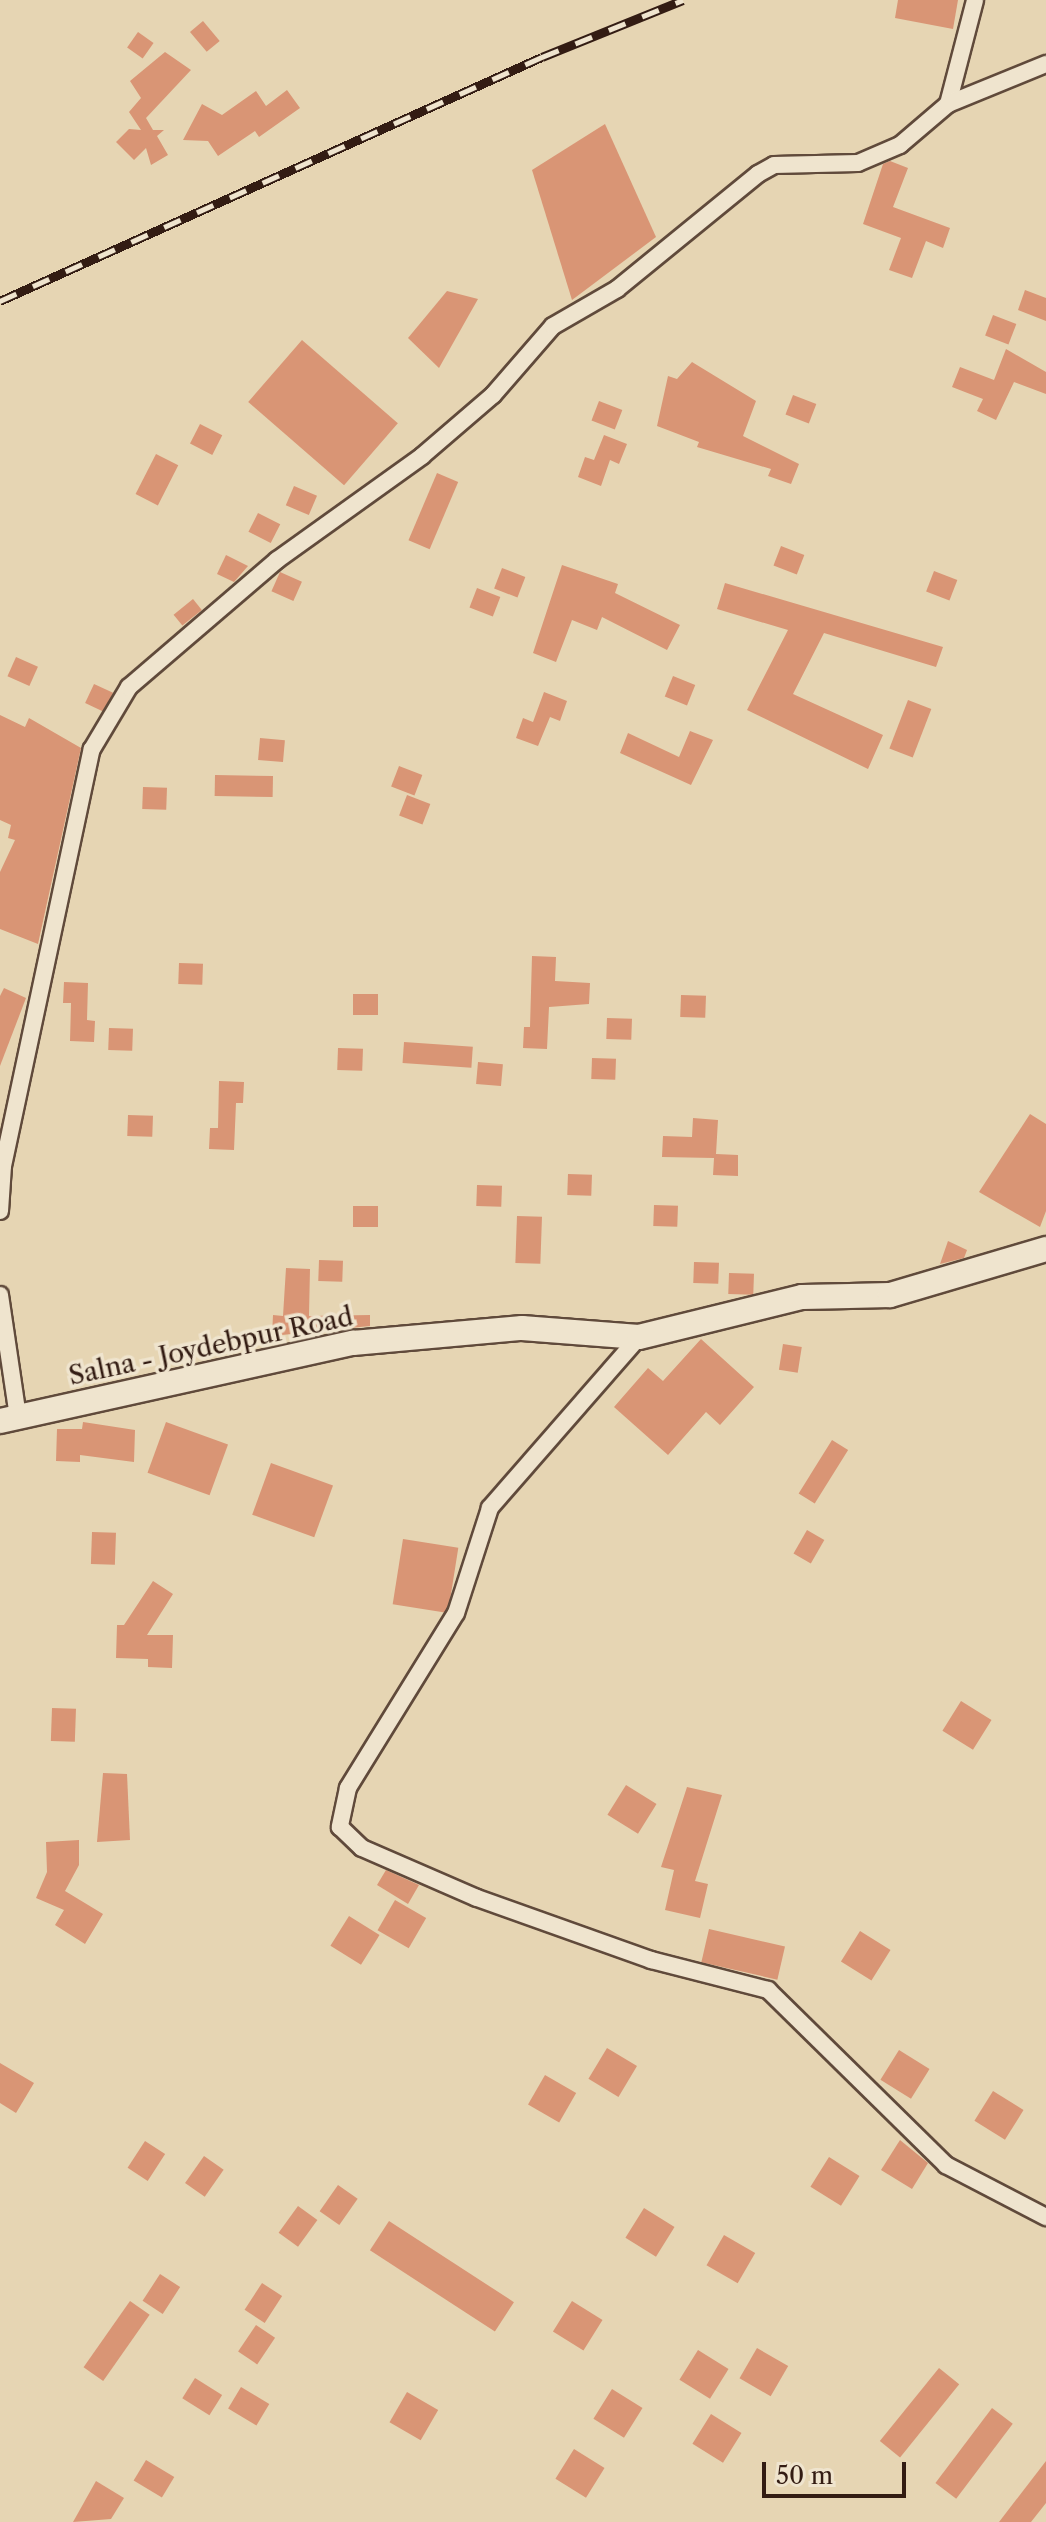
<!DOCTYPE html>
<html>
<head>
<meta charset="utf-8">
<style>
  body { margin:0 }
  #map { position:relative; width:1046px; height:2522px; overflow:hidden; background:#e6d5b3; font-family:"Libre Caslon Text",serif }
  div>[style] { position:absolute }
  .building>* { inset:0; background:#d99575; transform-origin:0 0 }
  .roads { filter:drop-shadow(2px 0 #604a3b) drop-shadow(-2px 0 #604a3b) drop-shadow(0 2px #604a3b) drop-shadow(0 -2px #604a3b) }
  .street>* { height:16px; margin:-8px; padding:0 8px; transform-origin:8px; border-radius:8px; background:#efe4ce }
  .secondary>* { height:24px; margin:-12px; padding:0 12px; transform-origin:12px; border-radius:12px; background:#efe4ce }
  .rail>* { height:9px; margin-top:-4.5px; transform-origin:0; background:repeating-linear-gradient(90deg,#efe4ce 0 18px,#331c13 0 36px); box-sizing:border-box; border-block:2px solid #331c13 }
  span { translate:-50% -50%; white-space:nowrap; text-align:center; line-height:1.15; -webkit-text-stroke:7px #efe4ce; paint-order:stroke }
  .street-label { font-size:26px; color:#331c13 }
  .scale { position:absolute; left:762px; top:2462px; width:144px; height:36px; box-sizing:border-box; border:4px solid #331c13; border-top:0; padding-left:10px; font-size:24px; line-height:28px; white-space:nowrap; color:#331c13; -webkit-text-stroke:6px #efe4ce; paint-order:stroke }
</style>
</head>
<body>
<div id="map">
  <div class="building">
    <div style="clip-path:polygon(898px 0,958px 0,953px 29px,895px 18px)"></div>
    <div style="left:203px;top:21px;width:26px;height:17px;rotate:50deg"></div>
    <div style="left:138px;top:32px;width:19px;height:19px;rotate:35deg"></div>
    <div style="clip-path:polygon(165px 52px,191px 70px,146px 118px,153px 130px,164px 130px,157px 136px,168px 155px,151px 165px,146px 148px,134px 160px,116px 142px,129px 129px,141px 130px,129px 112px,141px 98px,130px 81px)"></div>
    <div style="clip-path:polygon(287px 90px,300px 108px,259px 137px,255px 131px,218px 156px,208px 141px,183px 140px,202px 104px,222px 115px,256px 91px,266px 106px)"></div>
    <div style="clip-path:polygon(605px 124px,656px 237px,572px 300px,532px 170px)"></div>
    <div style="clip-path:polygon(890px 161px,908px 168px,893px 207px,950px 228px,943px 248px,926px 241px,912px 278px,889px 270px,901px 238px,863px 224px,883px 164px)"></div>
    <div style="clip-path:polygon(1025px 290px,1046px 298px,1046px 321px,1018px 310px)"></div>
    <div style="clip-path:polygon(447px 291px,478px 299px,439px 368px,408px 338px)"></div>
    <div style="left:993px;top:315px;width:25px;height:22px;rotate:21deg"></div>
    <div style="left:302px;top:340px;width:127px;height:82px;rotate:41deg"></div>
    <div style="clip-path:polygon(1006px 349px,1046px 372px,1046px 394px,1014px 382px,996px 420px,977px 411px,983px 399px,952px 387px,960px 367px,994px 380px)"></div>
    <div style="clip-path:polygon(692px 362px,756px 401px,743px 436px,799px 464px,791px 484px,768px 476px,771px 469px,697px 447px,699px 442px,657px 426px,668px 376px,677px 379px)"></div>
    <div style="left:793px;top:395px;width:25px;height:21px;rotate:21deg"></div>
    <div style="left:599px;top:401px;width:25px;height:21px;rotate:21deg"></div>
    <div style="left:200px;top:424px;width:25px;height:22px;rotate:27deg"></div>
    <div style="clip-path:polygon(604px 435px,627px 444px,619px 464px,610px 460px,601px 486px,578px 477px,585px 457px,594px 460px)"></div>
    <div style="left:156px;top:454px;width:25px;height:45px;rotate:27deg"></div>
    <div style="left:437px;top:473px;width:23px;height:73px;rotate:23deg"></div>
    <div style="left:294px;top:486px;width:25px;height:21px;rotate:23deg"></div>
    <div style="left:258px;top:513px;width:25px;height:21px;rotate:27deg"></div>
    <div style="left:781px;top:546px;width:25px;height:21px;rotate:21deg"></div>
    <div style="clip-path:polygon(226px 555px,248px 566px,234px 582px,217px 574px)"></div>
    <div style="clip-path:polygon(562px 565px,618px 584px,615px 593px,680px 625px,667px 650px,602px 617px,597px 630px,572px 620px,556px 662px,533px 653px)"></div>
    <div style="left:502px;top:568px;width:25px;height:22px;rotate:21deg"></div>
    <div style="left:934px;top:571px;width:25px;height:22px;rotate:21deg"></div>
    <div style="left:280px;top:572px;width:24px;height:21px;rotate:24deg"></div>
    <div style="clip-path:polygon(725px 583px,943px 647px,936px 667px,824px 633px,793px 694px,883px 735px,868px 769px,747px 710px,788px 630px,717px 609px)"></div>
    <div style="left:477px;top:588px;width:25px;height:21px;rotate:21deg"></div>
    <div style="left:193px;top:599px;width:14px;height:25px;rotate:51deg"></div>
    <div style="left:16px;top:657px;width:24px;height:21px;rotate:24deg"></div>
    <div style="left:673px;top:676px;width:24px;height:22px;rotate:22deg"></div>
    <div style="left:94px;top:684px;width:21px;height:21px;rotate:25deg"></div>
    <div style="clip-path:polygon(544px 692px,567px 701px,560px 721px,550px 717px,538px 746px,516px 738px,523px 718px,533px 722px)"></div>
    <div style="left:908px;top:700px;width:25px;height:52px;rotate:21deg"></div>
    <div style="clip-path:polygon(0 715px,25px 727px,29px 718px,81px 748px,38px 944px,0 929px,0 872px,15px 840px,8px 838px,11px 825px,0 820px)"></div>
    <div style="clip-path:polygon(690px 731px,713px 740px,691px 785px,620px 753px,628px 733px,679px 757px)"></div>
    <div style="left:260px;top:738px;width:25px;height:22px;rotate:5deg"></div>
    <div style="left:399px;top:766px;width:25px;height:22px;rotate:21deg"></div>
    <div style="left:215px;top:775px;width:58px;height:21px;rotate:1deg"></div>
    <div style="left:143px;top:787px;width:24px;height:22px;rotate:2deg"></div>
    <div style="left:407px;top:795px;width:25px;height:22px;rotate:21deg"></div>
    <div style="clip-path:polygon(532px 956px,556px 957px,555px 981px,590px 983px,589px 1004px,549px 1007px,547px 1049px,523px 1048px,524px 1027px,530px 1027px)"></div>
    <div style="left:179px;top:963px;width:24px;height:21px;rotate:2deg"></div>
    <div style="clip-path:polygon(64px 982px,88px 983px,87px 1020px,95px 1021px,94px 1042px,70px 1041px,71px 1003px,63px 1003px)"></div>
    <div style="clip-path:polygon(4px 988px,26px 998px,0 1066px,0 996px)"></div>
    <div style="left:353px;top:994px;width:25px;height:21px"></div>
    <div style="left:681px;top:995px;width:25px;height:22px;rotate:2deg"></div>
    <div style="left:607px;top:1018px;width:25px;height:21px;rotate:2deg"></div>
    <div style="left:109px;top:1028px;width:24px;height:22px;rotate:2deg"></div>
    <div style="left:404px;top:1042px;width:69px;height:21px;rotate:4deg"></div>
    <div style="left:338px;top:1048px;width:25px;height:22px;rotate:2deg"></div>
    <div style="left:592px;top:1058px;width:24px;height:21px;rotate:2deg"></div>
    <div style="left:478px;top:1062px;width:25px;height:22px;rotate:5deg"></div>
    <div style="clip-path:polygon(219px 1081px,244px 1082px,243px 1103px,236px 1103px,234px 1150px,209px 1149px,210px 1128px,218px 1128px)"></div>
    <div style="clip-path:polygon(1030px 1114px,1046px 1124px,1046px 1211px,1040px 1227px,979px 1192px)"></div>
    <div style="left:128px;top:1115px;width:25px;height:21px;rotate:2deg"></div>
    <div style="clip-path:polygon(693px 1118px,718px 1120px,716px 1154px,738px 1155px,738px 1176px,713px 1175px,714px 1158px,662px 1157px,663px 1136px,692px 1137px)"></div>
    <div style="left:568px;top:1174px;width:24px;height:21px;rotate:2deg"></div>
    <div style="left:477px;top:1185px;width:25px;height:21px;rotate:2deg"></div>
    <div style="left:654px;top:1205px;width:24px;height:21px;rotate:2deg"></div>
    <div style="left:353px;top:1206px;width:25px;height:21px"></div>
    <div style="left:517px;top:1216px;width:25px;height:47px;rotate:2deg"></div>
    <div style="clip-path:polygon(948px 1241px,967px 1250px,964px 1258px,940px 1264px)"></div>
    <div style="left:319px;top:1260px;width:24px;height:21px;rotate:2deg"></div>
    <div style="left:694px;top:1262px;width:25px;height:21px;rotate:2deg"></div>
    <div style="clip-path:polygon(286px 1268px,310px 1269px,309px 1316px,370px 1315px,370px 1326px,272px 1336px,273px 1315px,283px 1316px)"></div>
    <div style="left:729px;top:1273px;width:25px;height:21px;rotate:2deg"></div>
    <div style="clip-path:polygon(701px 1339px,754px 1387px,720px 1425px,706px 1412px,668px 1455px,614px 1407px,648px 1368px,663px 1381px)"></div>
    <div style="left:783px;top:1344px;width:19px;height:26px;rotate:9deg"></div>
    <div style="clip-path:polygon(83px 1422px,135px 1430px,134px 1462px,80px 1455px,80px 1462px,56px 1461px,57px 1429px,82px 1429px)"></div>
    <div style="left:166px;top:1422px;width:66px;height:54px;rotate:20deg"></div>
    <div style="left:832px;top:1440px;width:19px;height:63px;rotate:32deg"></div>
    <div style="left:271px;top:1463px;width:66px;height:55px;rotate:20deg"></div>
    <div style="left:807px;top:1530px;width:20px;height:27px;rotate:30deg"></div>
    <div style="left:92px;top:1532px;width:24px;height:32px;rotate:2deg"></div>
    <div style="left:403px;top:1539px;width:56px;height:66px;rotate:9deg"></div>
    <div style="clip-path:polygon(153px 1581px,173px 1594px,147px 1635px,173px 1635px,172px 1668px,148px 1667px,148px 1659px,116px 1658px,117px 1625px,124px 1625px)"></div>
    <div style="left:961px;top:1701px;width:36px;height:35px;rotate:32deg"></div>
    <div style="left:52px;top:1708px;width:24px;height:33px;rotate:2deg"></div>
    <div style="clip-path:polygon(103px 1773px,127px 1774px,130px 1840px,97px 1842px)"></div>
    <div style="left:626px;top:1785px;width:36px;height:35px;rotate:32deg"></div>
    <div style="clip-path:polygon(687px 1787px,722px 1795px,695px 1881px,708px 1884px,700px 1918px,665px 1910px,674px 1870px,661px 1867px)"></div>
    <div style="clip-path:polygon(79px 1840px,79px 1865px,65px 1891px,103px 1914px,85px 1944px,55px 1925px,64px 1910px,36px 1898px,47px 1872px,46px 1842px)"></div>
    <div style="clip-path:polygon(386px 1870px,419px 1885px,408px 1904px,377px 1885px)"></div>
    <div style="left:395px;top:1900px;width:36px;height:35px;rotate:30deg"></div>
    <div style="left:349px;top:1916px;width:36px;height:35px;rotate:32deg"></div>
    <div style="left:709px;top:1929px;width:78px;height:34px;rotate:13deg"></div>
    <div style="left:860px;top:1931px;width:36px;height:36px;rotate:32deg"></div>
    <div style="left:607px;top:2048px;width:35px;height:36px;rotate:31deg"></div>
    <div style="left:899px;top:2050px;width:36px;height:35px;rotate:32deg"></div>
    <div style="clip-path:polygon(0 2063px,34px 2083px,16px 2113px,0 2103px)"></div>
    <div style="left:545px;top:2075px;width:36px;height:34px;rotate:30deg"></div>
    <div style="left:993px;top:2091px;width:36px;height:35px;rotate:32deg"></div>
    <div style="clip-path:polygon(900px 2140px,928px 2163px,912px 2189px,881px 2170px)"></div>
    <div style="left:145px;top:2141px;width:24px;height:32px;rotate:33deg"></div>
    <div style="left:204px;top:2156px;width:24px;height:33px;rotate:35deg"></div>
    <div style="left:829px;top:2157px;width:36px;height:35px;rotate:32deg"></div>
    <div style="left:338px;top:2185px;width:24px;height:32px;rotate:35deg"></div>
    <div style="left:298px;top:2206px;width:24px;height:33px;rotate:36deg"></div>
    <div style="left:644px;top:2208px;width:36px;height:35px;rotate:32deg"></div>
    <div style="left:389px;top:2221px;width:149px;height:35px;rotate:33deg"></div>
    <div style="left:724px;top:2235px;width:36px;height:35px;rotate:30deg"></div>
    <div style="left:160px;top:2274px;width:24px;height:32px;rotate:33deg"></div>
    <div style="left:262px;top:2283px;width:24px;height:32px;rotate:33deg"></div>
    <div style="left:130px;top:2301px;width:24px;height:81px;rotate:35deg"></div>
    <div style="left:572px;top:2301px;width:36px;height:36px;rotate:32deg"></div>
    <div style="left:256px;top:2325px;width:23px;height:32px;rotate:34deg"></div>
    <div style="left:757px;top:2348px;width:36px;height:35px;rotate:30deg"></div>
    <div style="left:698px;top:2350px;width:36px;height:35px;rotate:32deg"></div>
    <div style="left:939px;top:2368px;width:26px;height:94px;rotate:39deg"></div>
    <div style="left:195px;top:2378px;width:32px;height:24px;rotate:32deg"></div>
    <div style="left:241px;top:2387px;width:33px;height:25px;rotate:31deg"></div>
    <div style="left:612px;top:2389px;width:36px;height:35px;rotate:32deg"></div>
    <div style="left:407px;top:2392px;width:36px;height:35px;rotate:30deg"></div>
    <div style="left:992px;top:2408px;width:26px;height:94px;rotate:37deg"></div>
    <div style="left:711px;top:2414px;width:36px;height:35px;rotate:32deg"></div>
    <div style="left:574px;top:2449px;width:36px;height:35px;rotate:32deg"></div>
    <div style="left:146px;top:2460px;width:33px;height:24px;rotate:31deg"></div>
    <div style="clip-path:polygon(1046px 2461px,1046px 2503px,1031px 2522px,999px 2522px)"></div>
    <div style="clip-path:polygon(96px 2481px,124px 2498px,111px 2519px,73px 2522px)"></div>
  </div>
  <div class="roads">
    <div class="street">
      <div style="left:948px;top:104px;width:107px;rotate:-75.4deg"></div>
      <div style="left:0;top:1211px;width:45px;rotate:-86.2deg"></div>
      <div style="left:3px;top:1166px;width:426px;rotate:-78deg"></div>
      <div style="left:92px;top:749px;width:72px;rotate:-59.2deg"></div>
      <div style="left:129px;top:687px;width:195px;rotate:-40.6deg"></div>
      <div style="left:277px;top:560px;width:178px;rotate:-35.6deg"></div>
      <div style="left:422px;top:456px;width:94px;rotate:-40.7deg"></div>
      <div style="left:493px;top:395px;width:91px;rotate:-49deg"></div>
      <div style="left:553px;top:326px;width:74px;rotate:-30deg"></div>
      <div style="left:617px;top:289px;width:182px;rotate:-39.2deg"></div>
      <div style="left:758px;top:174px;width:18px;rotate:-29deg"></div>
      <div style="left:774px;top:165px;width:84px;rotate:-1.4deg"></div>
      <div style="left:858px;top:163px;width:46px;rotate:-23.2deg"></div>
      <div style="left:900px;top:145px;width:63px;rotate:-40.5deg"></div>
      <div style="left:948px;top:104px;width:106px;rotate:-22.2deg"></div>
      <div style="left:0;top:1295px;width:123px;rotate:81.6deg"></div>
      <div style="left:639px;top:1337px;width:227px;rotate:131.1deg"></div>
      <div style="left:490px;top:1508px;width:110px;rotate:107.9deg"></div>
      <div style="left:456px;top:1613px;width:206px;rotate:121.7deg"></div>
      <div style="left:348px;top:1788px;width:40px;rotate:102deg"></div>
      <div style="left:340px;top:1827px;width:30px;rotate:44deg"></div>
      <div style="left:362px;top:1848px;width:125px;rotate:23.5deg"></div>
      <div style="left:477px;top:1898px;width:185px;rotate:19.6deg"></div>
      <div style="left:651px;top:1960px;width:121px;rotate:14.4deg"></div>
      <div style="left:768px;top:1990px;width:250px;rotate:44.5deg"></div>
      <div style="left:946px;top:2165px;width:113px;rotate:27.5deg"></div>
    </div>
    <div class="secondary">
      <div style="left:0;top:1421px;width:362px;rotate:-12.5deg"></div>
      <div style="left:353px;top:1343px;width:170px;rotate:-5.1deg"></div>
      <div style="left:522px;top:1328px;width:117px;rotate:4.4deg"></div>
      <div style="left:639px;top:1337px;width:168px;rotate:-13.8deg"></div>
      <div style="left:802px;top:1297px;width:88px;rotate:-1.3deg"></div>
      <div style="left:890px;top:1295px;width:163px;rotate:-16.4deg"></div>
    </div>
  </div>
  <div class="rail">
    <div style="left:0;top:301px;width:594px;rotate:-24.24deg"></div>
    <div style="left:542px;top:57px;width:152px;rotate:-22deg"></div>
  </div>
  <div class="street-label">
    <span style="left:211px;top:1347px;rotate:-12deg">Salna - Joydebpur Road</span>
  </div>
  <div class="scale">50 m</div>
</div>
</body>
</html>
